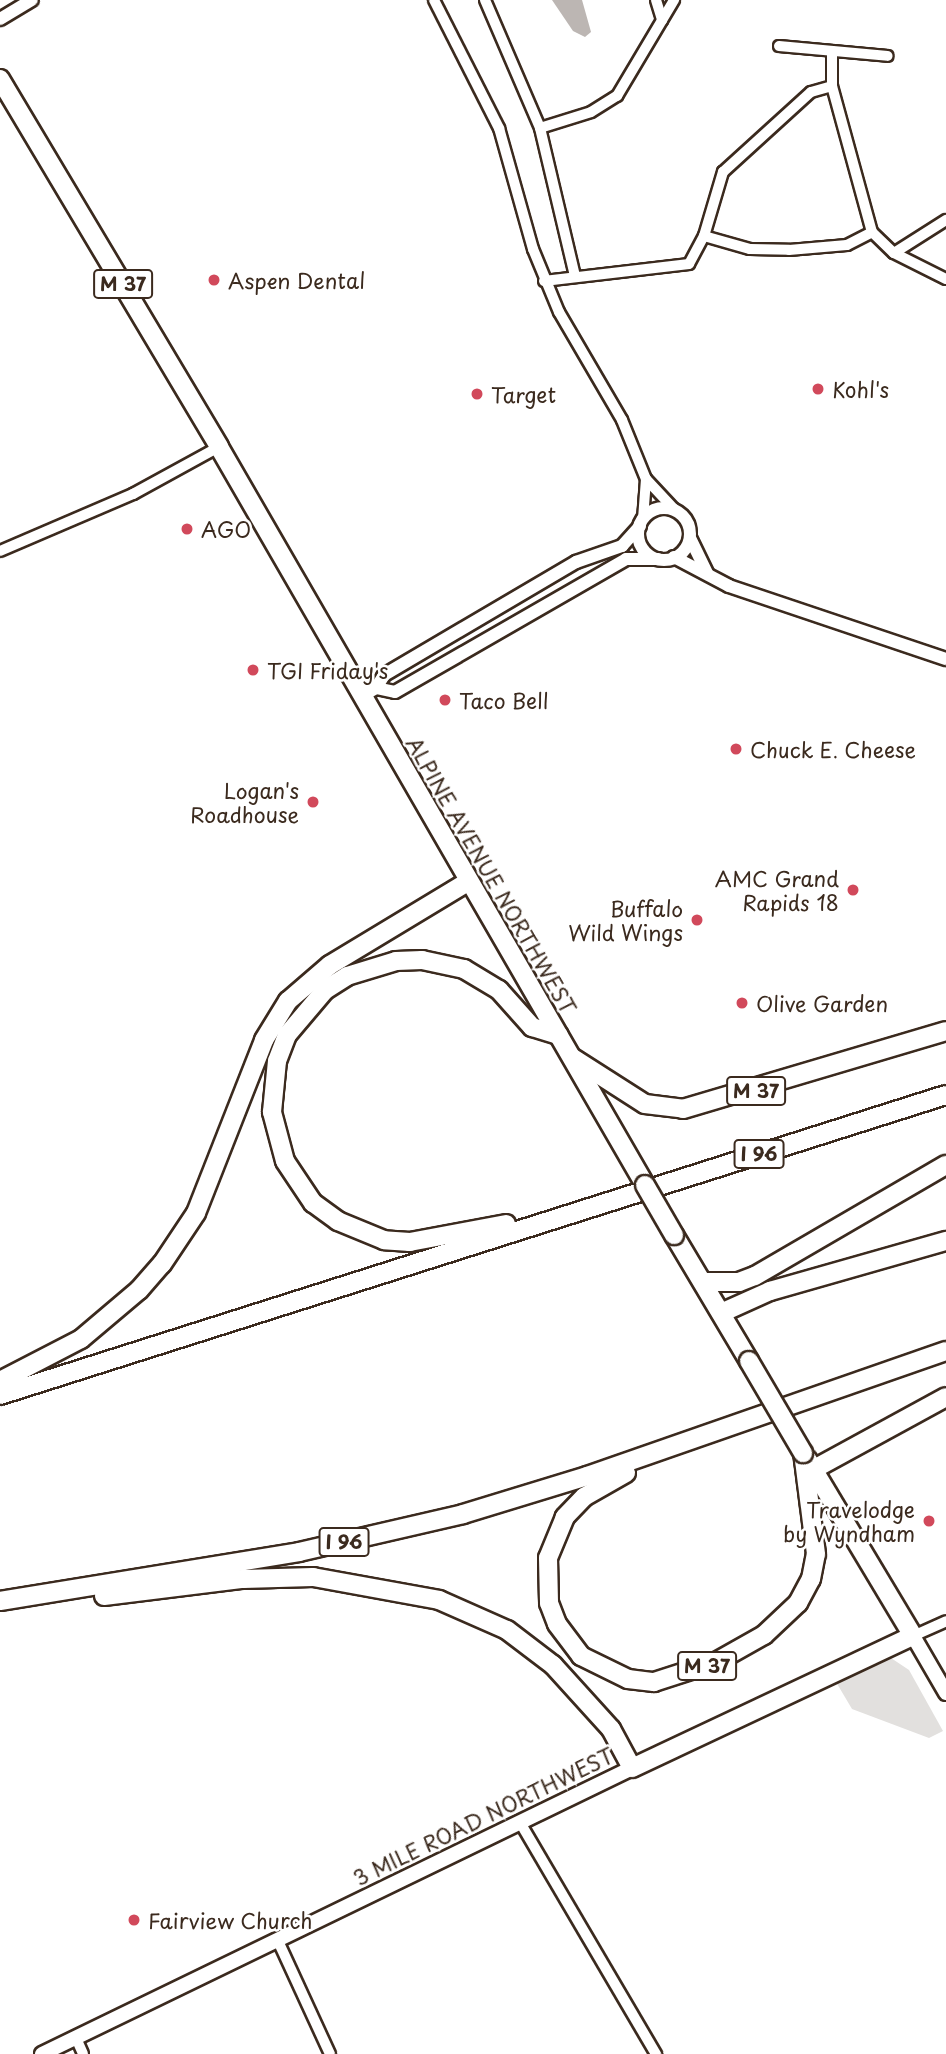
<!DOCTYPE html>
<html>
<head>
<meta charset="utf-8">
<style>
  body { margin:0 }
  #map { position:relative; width:946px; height:2054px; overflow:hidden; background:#fff; font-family:"Playpen Sans",sans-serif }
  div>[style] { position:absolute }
  .green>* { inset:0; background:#e2e0de }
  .water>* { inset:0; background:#bcb6b3 }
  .roads { filter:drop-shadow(2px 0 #3b2a1e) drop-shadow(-2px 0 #3b2a1e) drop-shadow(0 2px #3b2a1e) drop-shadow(0 -2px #3b2a1e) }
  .minor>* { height:10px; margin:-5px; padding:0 5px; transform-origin:5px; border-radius:5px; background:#fff }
  .tertiary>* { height:12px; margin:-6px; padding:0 6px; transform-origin:6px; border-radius:6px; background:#fff }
  .tertiary>.ring { margin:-6px; padding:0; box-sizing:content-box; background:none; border:12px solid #fff; border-radius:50% }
  .secondary>* { height:14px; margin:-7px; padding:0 7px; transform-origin:7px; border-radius:7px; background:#fff }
  .trunk>* { height:18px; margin:-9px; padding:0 9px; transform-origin:9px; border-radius:9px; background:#fff }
  .motorway>* { height:18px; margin:-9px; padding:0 9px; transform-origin:9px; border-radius:9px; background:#fff }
  .bridges { filter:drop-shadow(2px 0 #3b2a1e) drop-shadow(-2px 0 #3b2a1e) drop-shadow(0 2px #3b2a1e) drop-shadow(0 -2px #3b2a1e) }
  .trunk-bridge>* { height:18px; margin:-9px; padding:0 9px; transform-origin:9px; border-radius:9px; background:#fff }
  .dots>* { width:19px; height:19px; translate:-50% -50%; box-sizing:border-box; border:4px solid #fff; border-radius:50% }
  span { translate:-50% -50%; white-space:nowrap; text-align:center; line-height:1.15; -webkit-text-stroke:5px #fff; paint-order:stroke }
  .shield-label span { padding:2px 5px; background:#fff; border:2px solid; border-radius:5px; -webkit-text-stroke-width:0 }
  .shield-label { font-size:19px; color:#3b2a1e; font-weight:700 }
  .poi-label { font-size:21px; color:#3b2a1e }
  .left { translate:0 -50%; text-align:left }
  .right { translate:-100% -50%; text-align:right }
  .street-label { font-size:21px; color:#3b2a1e }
</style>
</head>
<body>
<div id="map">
  <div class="green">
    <div style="clip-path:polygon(888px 1656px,909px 1670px,943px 1731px,929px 1738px,852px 1709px,836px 1682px)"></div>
  </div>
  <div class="water">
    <div style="clip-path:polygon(552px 0,582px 0,591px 32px,585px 37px,573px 31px)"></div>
  </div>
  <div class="roads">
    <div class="minor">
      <div style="left:434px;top:0;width:144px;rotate:63.1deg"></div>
      <div style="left:499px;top:128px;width:126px;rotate:74.3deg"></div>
      <div style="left:533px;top:249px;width:68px;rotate:67.6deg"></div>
      <div style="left:559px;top:312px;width:125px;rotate:59.7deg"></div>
      <div style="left:622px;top:420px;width:64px;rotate:67.9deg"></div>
      <div style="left:646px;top:479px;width:42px;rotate:46.9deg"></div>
      <div style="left:485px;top:0;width:139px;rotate:66.7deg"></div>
      <div style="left:540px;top:128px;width:152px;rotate:76.7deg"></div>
      <div style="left:656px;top:0;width:21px;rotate:73deg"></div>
      <div style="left:779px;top:46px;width:109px;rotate:5.2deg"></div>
      <div style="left:832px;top:51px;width:35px;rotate:90deg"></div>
      <div style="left:832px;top:86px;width:151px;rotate:74.7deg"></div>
      <div style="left:872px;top:232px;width:30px;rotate:44deg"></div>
      <div style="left:894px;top:253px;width:58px;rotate:26.6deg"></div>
      <div style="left:540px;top:128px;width:53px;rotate:-17.4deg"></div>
      <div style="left:591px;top:112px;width:31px;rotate:-32deg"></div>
      <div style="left:617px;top:96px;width:112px;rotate:-59.3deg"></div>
      <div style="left:704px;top:236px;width:48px;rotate:15.8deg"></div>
      <div style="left:750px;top:249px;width:39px;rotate:1deg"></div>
      <div style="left:789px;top:250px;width:58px;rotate:-4.9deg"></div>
      <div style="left:847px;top:245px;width:28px;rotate:-27deg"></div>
      <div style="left:894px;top:253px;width:62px;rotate:-32.4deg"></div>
      <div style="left:544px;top:281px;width:146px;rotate:-6.7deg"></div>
      <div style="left:689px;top:264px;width:32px;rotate:-62deg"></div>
      <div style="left:704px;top:236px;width:67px;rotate:-73.5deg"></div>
      <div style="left:723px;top:172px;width:119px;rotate:-42.3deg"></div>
      <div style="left:811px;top:92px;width:22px;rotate:-16deg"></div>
      <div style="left:643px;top:519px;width:40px;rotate:-85.7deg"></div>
      <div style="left:0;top:551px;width:145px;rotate:-23.2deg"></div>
      <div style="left:133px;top:494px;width:98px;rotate:-28.7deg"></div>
      <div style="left:913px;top:1636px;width:36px;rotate:-24deg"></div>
      <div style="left:521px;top:1824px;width:267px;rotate:59.6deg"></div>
      <div style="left:278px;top:1941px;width:124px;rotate:65.3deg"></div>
      <div style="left:76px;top:2038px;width:17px;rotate:66deg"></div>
    </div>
    <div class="tertiary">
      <div style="left:0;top:19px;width:37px;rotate:-31deg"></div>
      <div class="ring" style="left:638px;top:508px;width:40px;height:40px"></div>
      <div style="left:690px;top:538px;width:39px;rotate:64deg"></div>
      <div style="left:674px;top:557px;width:62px;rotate:27.8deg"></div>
      <div style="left:729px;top:586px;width:229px;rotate:18.6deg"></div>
      <div style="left:376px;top:688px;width:19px;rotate:12deg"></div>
      <div style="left:395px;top:692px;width:267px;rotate:-29.9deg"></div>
      <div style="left:626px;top:559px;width:32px"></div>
      <div style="left:362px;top:696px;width:16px;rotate:-30deg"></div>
      <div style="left:376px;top:688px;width:15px;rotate:-58deg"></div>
      <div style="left:384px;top:675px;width:223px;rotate:-30.5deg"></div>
      <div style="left:576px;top:562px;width:49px;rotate:-19.2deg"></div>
      <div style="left:622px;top:546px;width:27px;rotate:-48deg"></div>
    </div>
    <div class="secondary">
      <div style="left:913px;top:1636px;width:66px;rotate:59.9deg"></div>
      <div style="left:42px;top:2054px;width:656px;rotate:-25.86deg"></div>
    </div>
    <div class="trunk">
      <div style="left:0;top:79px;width:428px;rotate:59.2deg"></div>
      <div style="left:219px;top:447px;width:852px;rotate:60deg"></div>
      <div style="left:674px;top:1235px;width:147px;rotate:59.2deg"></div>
      <div style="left:632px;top:1768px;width:310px;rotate:-25.2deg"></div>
      <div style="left:913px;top:1636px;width:206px;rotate:-120.9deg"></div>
    </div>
    <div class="motorway">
      <div style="left:573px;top:1058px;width:85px;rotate:32.6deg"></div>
      <div style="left:645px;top:1104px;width:38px;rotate:7deg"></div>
      <div style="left:683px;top:1109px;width:274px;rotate:-16.5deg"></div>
      <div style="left:506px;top:1224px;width:98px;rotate:169.4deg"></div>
      <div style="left:410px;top:1242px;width:26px;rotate:-176deg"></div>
      <div style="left:384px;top:1240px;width:50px;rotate:-157.6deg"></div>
      <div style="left:338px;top:1221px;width:31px;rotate:-144deg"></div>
      <div style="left:313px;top:1203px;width:50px;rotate:-123.7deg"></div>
      <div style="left:285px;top:1161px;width:51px;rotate:-104.9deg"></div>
      <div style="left:272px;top:1112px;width:51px;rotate:-84.4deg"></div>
      <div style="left:277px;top:1061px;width:28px;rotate:-69deg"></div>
      <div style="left:287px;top:1035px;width:59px;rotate:-49.8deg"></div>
      <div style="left:325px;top:990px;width:26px;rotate:-32deg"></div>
      <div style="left:347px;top:976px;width:51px;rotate:-17deg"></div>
      <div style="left:396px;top:961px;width:26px;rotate:-2deg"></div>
      <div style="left:422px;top:960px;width:43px;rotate:12.1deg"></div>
      <div style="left:464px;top:969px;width:41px;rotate:31deg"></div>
      <div style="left:499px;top:990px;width:50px;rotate:48.3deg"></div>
      <div style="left:532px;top:1027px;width:28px;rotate:17deg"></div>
      <div style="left:703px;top:1282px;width:36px"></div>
      <div style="left:739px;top:1282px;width:17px;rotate:-21deg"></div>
      <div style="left:755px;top:1276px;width:221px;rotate:-30.2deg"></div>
      <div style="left:721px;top:1313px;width:54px;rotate:-24.2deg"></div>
      <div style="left:770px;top:1291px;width:183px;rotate:-15.9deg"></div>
      <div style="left:0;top:1381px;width:91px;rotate:-27.4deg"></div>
      <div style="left:81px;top:1339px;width:76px;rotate:-40.2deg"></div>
      <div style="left:139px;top:1290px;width:35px;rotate:-49deg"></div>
      <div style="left:162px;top:1264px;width:61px;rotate:-56.3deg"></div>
      <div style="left:196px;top:1213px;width:186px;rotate:-68.5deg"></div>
      <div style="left:264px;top:1040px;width:46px;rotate:-58.4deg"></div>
      <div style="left:288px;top:1001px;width:55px;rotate:-40.6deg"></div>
      <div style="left:330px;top:965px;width:162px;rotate:-31.1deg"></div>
      <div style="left:0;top:1395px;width:992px;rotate:-17.6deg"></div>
      <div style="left:814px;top:1469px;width:150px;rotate:-28.6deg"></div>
      <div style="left:626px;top:1473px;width:48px;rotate:150.3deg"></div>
      <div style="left:584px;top:1497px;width:28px;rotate:134deg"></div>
      <div style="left:565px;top:1517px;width:44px;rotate:112.5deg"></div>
      <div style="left:548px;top:1558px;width:45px;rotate:88.7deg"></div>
      <div style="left:549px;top:1603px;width:22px;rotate:69deg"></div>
      <div style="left:557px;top:1624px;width:40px;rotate:53deg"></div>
      <div style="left:581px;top:1656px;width:52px;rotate:26.1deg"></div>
      <div style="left:628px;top:1679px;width:26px;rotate:7deg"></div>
      <div style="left:654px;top:1682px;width:65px;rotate:-17.9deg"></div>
      <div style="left:716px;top:1662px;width:55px;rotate:-29.4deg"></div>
      <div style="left:764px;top:1635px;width:47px;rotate:-43.3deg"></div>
      <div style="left:798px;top:1603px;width:27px;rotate:-62deg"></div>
      <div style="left:811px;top:1579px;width:25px;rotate:-79deg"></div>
      <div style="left:816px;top:1554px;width:102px;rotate:-97.3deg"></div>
      <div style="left:104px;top:1596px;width:140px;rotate:-7deg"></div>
      <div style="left:243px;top:1579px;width:70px;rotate:-1.6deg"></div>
      <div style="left:313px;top:1577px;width:128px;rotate:10.3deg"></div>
      <div style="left:439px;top:1600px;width:74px;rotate:23.8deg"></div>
      <div style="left:507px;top:1630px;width:58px;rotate:37.3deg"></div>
      <div style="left:553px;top:1665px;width:86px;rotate:47.8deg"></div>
      <div style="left:611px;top:1729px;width:44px;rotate:61.7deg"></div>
      <div style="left:0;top:1601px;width:303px;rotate:-9.3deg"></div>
      <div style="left:299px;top:1552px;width:168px;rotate:-13deg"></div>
      <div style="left:463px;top:1514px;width:130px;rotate:-17deg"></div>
      <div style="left:587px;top:1476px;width:380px;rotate:-19.2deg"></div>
    </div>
  </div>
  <div class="bridges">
    <div class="trunk-bridge">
      <div style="left:645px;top:1185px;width:58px;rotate:59.9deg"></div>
      <div style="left:749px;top:1361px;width:107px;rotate:59.6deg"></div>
    </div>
  </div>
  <div class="dots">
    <div style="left:214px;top:280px;background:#d1495b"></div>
    <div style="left:818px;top:389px;background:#d1495b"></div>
    <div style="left:477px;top:394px;background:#d1495b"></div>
    <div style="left:187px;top:529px;background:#d1495b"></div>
    <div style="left:253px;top:670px;background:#d1495b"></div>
    <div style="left:445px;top:700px;background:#d1495b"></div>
    <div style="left:736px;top:749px;background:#d1495b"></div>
    <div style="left:313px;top:802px;background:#d1495b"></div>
    <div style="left:853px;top:890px;background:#d1495b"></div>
    <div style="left:697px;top:920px;background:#d1495b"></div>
    <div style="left:742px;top:1003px;background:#d1495b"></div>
    <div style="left:929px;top:1521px;background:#d1495b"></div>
    <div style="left:134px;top:1920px;background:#d1495b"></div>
  </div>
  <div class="shield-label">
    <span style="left:123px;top:284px">M 37</span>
    <span style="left:756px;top:1091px">M 37</span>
    <span style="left:759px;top:1154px">I 96</span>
    <span style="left:344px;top:1542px">I 96</span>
    <span style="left:707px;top:1666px">M 37</span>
  </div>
  <div class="poi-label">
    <span class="left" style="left:228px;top:280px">Aspen Dental</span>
    <span class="left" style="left:832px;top:389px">Kohl's</span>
    <span class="left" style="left:491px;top:394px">Target</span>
    <span class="left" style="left:201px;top:529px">AGO</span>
    <span class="left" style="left:267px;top:670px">TGI Friday's</span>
    <span class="left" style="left:459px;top:700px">Taco Bell</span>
    <span class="left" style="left:750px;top:749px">Chuck E. Cheese</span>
    <span class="right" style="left:299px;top:802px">Logan's<br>Roadhouse</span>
    <span class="right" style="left:839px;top:890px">AMC Grand<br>Rapids 18</span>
    <span class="right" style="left:683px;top:920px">Buffalo<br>Wild Wings</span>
    <span class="left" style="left:756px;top:1003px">Olive Garden</span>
    <span class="right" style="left:915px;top:1521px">Travelodge<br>by Wyndham</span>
    <span class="left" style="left:148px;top:1920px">Fairview Church</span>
  </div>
  <div class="street-label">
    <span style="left:492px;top:875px;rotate:60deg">ALPINE AVENUE NORTHWEST</span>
    <span style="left:483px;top:1816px;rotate:-26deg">3 MILE ROAD NORTHWEST</span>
  </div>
</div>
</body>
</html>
